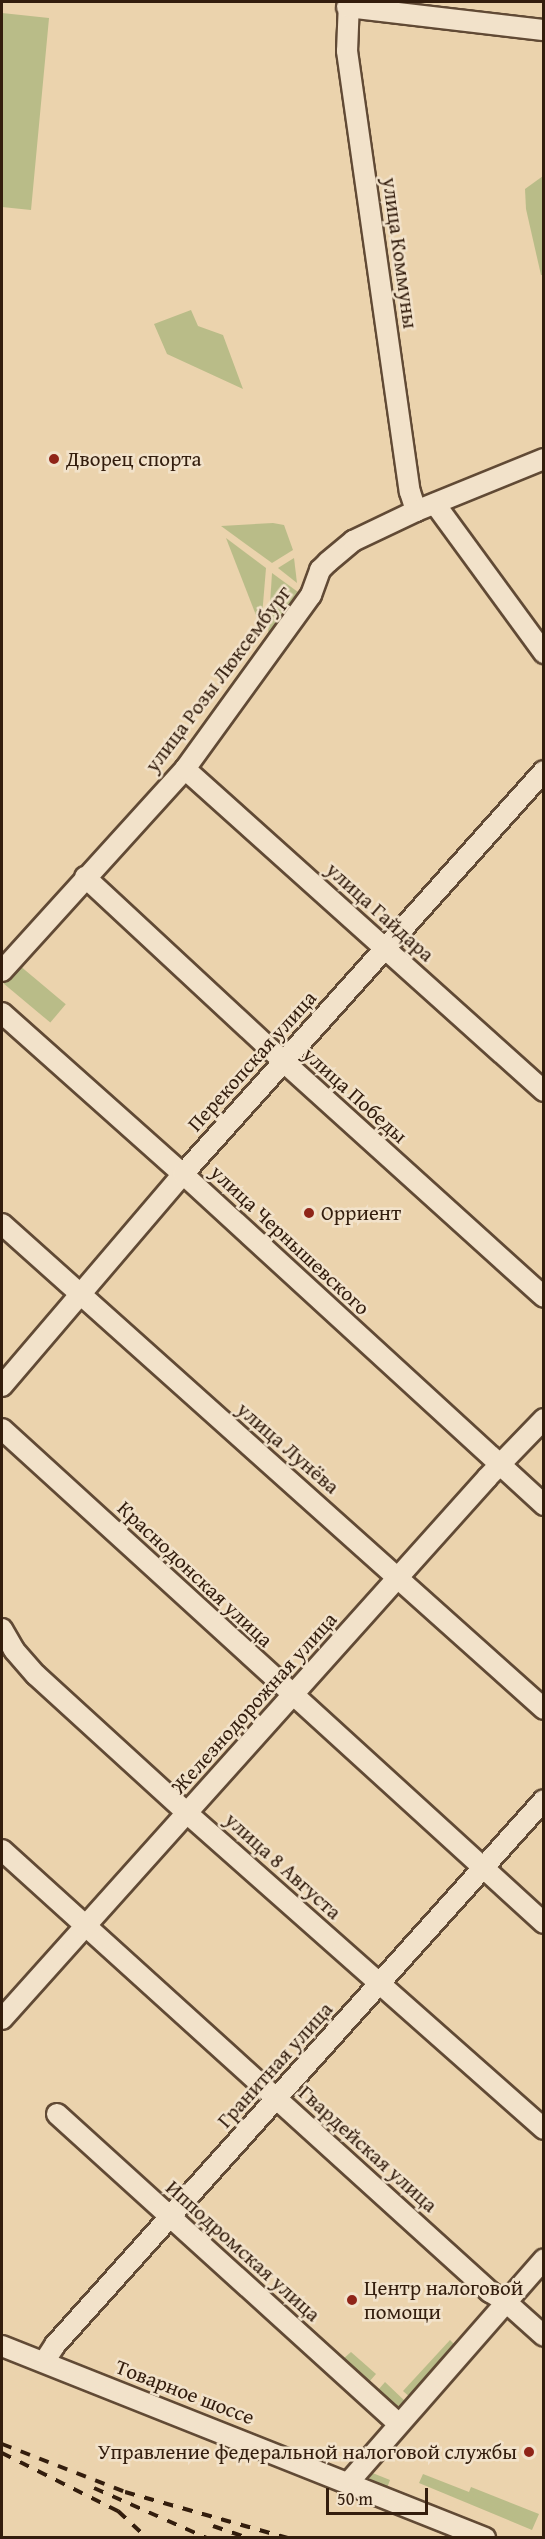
<!DOCTYPE html>
<html>
<head>
<meta charset="utf-8">
<style>
  body { margin:0 }
  #map { position:relative; width:545px; height:2539px; overflow:hidden; background:#ebd3ad; font-family:"Gentium Book Plus",serif }
  div>[style] { position:absolute }
  .green>* { inset:0; background:#b9bc88; transform-origin:0 0 }
  .roads { filter:drop-shadow(2px 0 #614a35) drop-shadow(-2px 0 #614a35) drop-shadow(0 2px #614a35) drop-shadow(0 -2px #614a35) }
  .minor>* { height:20px; margin:-10px; padding:0 10px; transform-origin:10px; border-radius:10px; background:#f2e2ca }
  .rail>* { height:4px; margin-top:-2px; transform-origin:0; background:repeating-linear-gradient(90deg,#331d0d 0 10px,transparent 0 20px) }
  .dots>* { width:16px; height:16px; translate:-50% -50%; box-sizing:border-box; border:3px solid #f2e2ca; border-radius:50% }
  span { translate:-50% -50%; white-space:nowrap; text-align:center; line-height:1.15; -webkit-text-stroke:5px #f2e2ca; paint-order:stroke }
  .street-label { font-size:21px; color:#331d0d }
  .poi-label { font-size:21px; color:#331d0d }
  .left { translate:0 -50%; text-align:left }
  .right { translate:-100% -50%; text-align:right }
  .frame { position:absolute; inset:0; border:3px solid #331d0d; pointer-events:none }
  .scale { position:absolute; left:326px; top:2488px; width:102px; height:27px; box-sizing:border-box; border:3px solid #331d0d; border-top:0; padding-left:8px; font-size:18px; line-height:21px; white-space:nowrap; color:#331d0d; -webkit-text-stroke:4px #f2e2ca; paint-order:stroke }
</style>
</head>
<body>
<div id="map">
  <div class="green">
    <div style="clip-path:polygon(2px 13px,49px 18px,31px 210px,2px 207px)"></div>
    <div style="clip-path:polygon(543px 176px,544px 275px,541px 275px,526px 209px,525px 189px)"></div>
    <div style="clip-path:polygon(191px 310px,198px 326px,223px 335px,243px 389px,167px 354px,154px 324px)"></div>
    <div style="clip-path:polygon(273px 523px,284px 525px,293px 550px,272px 563px,221px 526px)"></div>
    <div style="clip-path:polygon(226px 538px,266px 568px,261px 628px)"></div>
    <div style="clip-path:polygon(294px 558px,297px 583px,278px 568px)"></div>
    <div style="clip-path:polygon(272px 573px,298px 592px,268px 635px)"></div>
    <div style="left:19px;top:965px;width:61px;height:24px;rotate:40deg"></div>
    <div style="clip-path:polygon(450px 2340px,456px 2346px,412px 2399px,403px 2391px)"></div>
    <div style="clip-path:polygon(351px 2352px,376px 2374px,369px 2382px,364px 2382px,344px 2364px,343px 2359px)"></div>
    <div style="clip-path:polygon(385px 2382px,407px 2403px,398px 2412px,379px 2396px,379px 2389px)"></div>
    <div style="clip-path:polygon(370px 2472px,390px 2480px,387px 2488px,370px 2481px)"></div>
    <div style="clip-path:polygon(423px 2474px,469px 2492px,471px 2487px,539px 2514px,532px 2530px,419px 2483px)"></div>
  </div>
  <div class="roads">
    <div class="minor">
      <div style="left:349px;top:2px;width:49px;rotate:92.3deg"></div>
      <div style="left:347px;top:51px;width:445px;rotate:81.9deg"></div>
      <div style="left:410px;top:492px;width:20px;rotate:72deg"></div>
      <div style="left:347px;top:7px;width:198px;rotate:6.7deg"></div>
      <div style="left:435px;top:504px;width:185px;rotate:53.8deg"></div>
      <div style="left:185px;top:769px;width:482px;rotate:41.9deg"></div>
      <div style="left:85px;top:877px;width:272px;rotate:42.9deg"></div>
      <div style="left:284px;top:1062px;width:350px;rotate:42.1deg"></div>
      <div style="left:2px;top:971px;width:273px;rotate:-47.8deg"></div>
      <div style="left:185px;top:769px;width:215px;rotate:-54.1deg"></div>
      <div style="left:311px;top:595px;width:27px;rotate:-70deg"></div>
      <div style="left:320px;top:570px;width:11px;rotate:-45deg"></div>
      <div style="left:328px;top:562px;width:33px;rotate:-40deg"></div>
      <div style="left:353px;top:541px;width:70px;rotate:-25.5deg"></div>
      <div style="left:416px;top:511px;width:138px;rotate:-22.1deg"></div>
      <div style="left:2px;top:1013px;width:242px;rotate:41.7deg"></div>
      <div style="left:183px;top:1174px;width:490px;rotate:42.5deg"></div>
      <div style="left:2px;top:1224px;width:727px;rotate:41.82deg"></div>
      <div style="left:2px;top:1386px;width:279px;rotate:-49.5deg"></div>
      <div style="left:183px;top:1174px;width:541px;rotate:-48.15deg"></div>
      <div style="left:2px;top:1429px;width:733px;rotate:42.35deg"></div>
      <div style="left:2px;top:1629px;width:24px;rotate:60deg"></div>
      <div style="left:14px;top:1650px;width:33px;rotate:49deg"></div>
      <div style="left:36px;top:1675px;width:206px;rotate:42.4deg"></div>
      <div style="left:188px;top:1814px;width:475px;rotate:41.5deg"></div>
      <div style="left:2px;top:1850px;width:658px;rotate:42.17deg"></div>
      <div style="left:490px;top:2292px;width:17px;rotate:31deg"></div>
      <div style="left:505px;top:2301px;width:52px;rotate:41.9deg"></div>
      <div style="left:2px;top:2019px;width:727px;rotate:-48.12deg"></div>
      <div style="left:487px;top:1478px;width:82px;rotate:-46deg"></div>
      <div style="left:57px;top:2114px;width:460px;rotate:42.2deg"></div>
      <div style="left:2px;top:2346px;width:520px;rotate:21.68deg"></div>
      <div style="left:44px;top:2362px;width:20px;rotate:-57deg"></div>
      <div style="left:55px;top:2345px;width:732px;rotate:-48.1deg"></div>
      <div style="left:349px;top:2482px;width:296px;rotate:-48.8deg"></div>
    </div>
  </div>
  <div class="rail">
    <div style="left:2px;top:2444px;width:132px;rotate:21.3deg"></div>
    <div style="left:125px;top:2492px;width:169px;rotate:15.8deg"></div>
    <div style="left:2px;top:2453px;width:130px;rotate:26.6deg"></div>
    <div style="left:118px;top:2511px;width:40px;rotate:43deg"></div>
    <div style="left:94px;top:2488px;width:124px;rotate:23.9deg"></div>
    <div style="left:213px;top:2526px;width:36px;rotate:19deg"></div>
  </div>
  <div class="dots">
    <div style="left:54px;top:459px;background:#8f2418"></div>
    <div style="left:309px;top:1213px;background:#8f2418"></div>
    <div style="left:352px;top:2300px;background:#8f2418"></div>
    <div style="left:529px;top:2452px;background:#8f2418"></div>
  </div>
  <div class="street-label">
    <span style="left:400px;top:253px;rotate:82deg">улица Коммуны</span>
    <span style="left:218px;top:679px;rotate:-53deg">улица Розы Люксембург</span>
    <span style="left:380px;top:912px;rotate:42deg">улица Гайдара</span>
    <span style="left:252px;top:1061px;rotate:-48deg">Перекопская улица</span>
    <span style="left:355px;top:1095px;rotate:42deg">улица Победы</span>
    <span style="left:290px;top:1240px;rotate:43deg">улица Чернышевского</span>
    <span style="left:288px;top:1448px;rotate:41deg">улица Лунёва</span>
    <span style="left:195px;top:1574px;rotate:43deg">Краснодонская улица</span>
    <span style="left:254px;top:1703px;rotate:-48deg">Железнодорожная улица</span>
    <span style="left:283px;top:1866px;rotate:42deg">улица 8 Августа</span>
    <span style="left:275px;top:2065px;rotate:-48deg">Гранитная улица</span>
    <span style="left:368px;top:2149px;rotate:42deg">Гвардейская улица</span>
    <span style="left:243px;top:2251px;rotate:42deg">Ипподромская улица</span>
    <span style="left:185px;top:2392px;rotate:21deg">Товарное шоссе</span>
  </div>
  <div class="poi-label">
    <span class="left" style="left:66px;top:459px">Дворец спорта</span>
    <span class="left" style="left:321px;top:1213px">Орриент</span>
    <span class="left" style="left:364px;top:2300px">Центр налоговой<br>помощи</span>
    <span class="right" style="left:517px;top:2452px">Управление федеральной налоговой службы</span>
  </div>
  <div class="frame"></div>
  <div class="scale">50 m</div>
</div>
</body>
</html>
